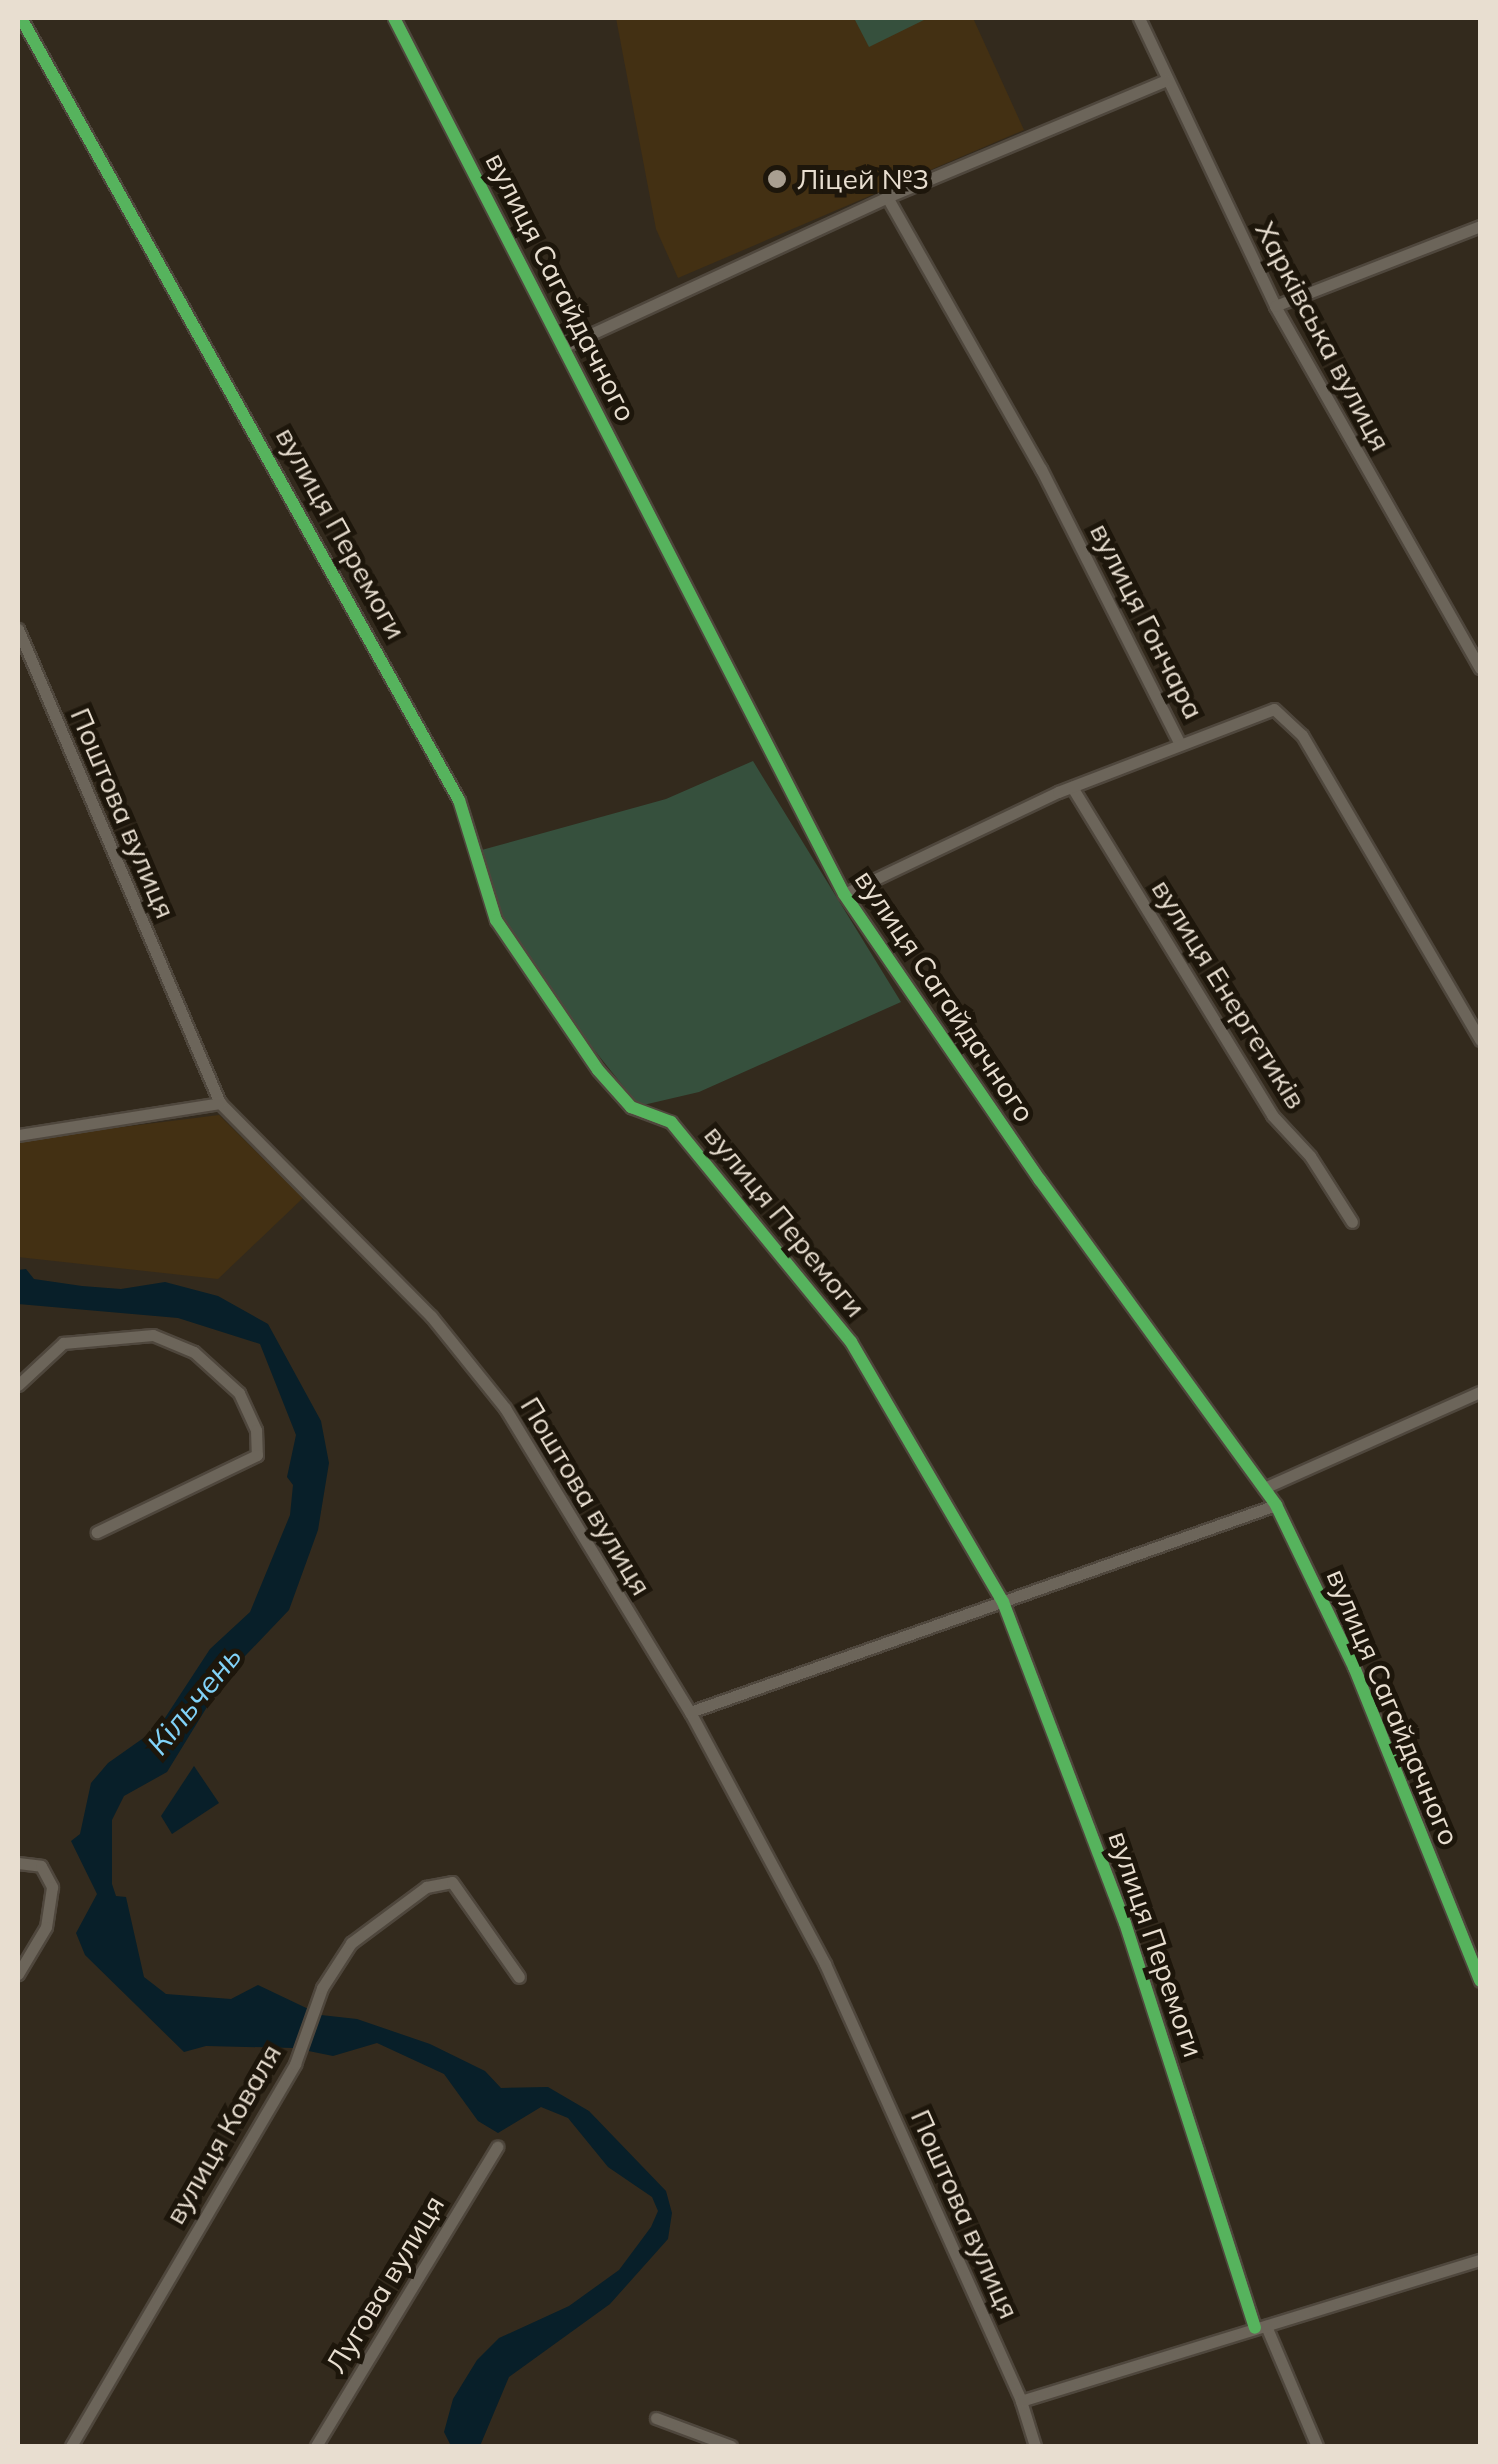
<!DOCTYPE html>
<html>
<head>
<meta charset="utf-8">
<style>
  body { margin:0 }
  #map { position:relative; width:1498px; height:2464px; overflow:hidden; background:#332a1d; font-family:Mulish,sans-serif }
  div>[style] { position:absolute }
  .built>* { inset:0; background:#433013 }
  .green>* { inset:0; background:#36503d }
  .water>* { inset:0; background:#081f29 }
  .roads { filter:drop-shadow(2px 0 #4f473d) drop-shadow(-2px 0 #4f473d) drop-shadow(0 2px #4f473d) drop-shadow(0 -2px #4f473d) }
  .street>* { height:11px; margin:-5.5px; padding:0 5.5px; transform-origin:5.5px; border-radius:5.5px; background:#6c655a }
  .cycleway>* { height:12px; margin:-6px; padding:0 6px; transform-origin:6px; border-radius:6px; background:#56b35d }
  .dots>* { width:28px; height:28px; translate:-50% -50%; box-sizing:border-box; border:5px solid #1d160b; border-radius:50% }
  span { translate:-50% -50%; white-space:nowrap; text-align:center; line-height:1.15; -webkit-text-stroke:10px #1d160b; paint-order:stroke }
  .poi-label { font-size:28px; color:#e8ded0 }
  .left { translate:0 -50%; text-align:left }
  .street-label { font-size:28px; color:#e8ded0 }
  .water-label { font-size:30px; color:#81d2f8; font-style:italic }
  .frame { position:absolute; inset:0; border:20px solid #e8ded0; pointer-events:none }
</style>
</head>
<body>
<div id="map">
  <div class="built">
    <div style="clip-path:polygon(616px 18px,973px 18px,1024px 130px,678px 278px,656px 229px)"></div>
    <div style="clip-path:polygon(219px 1115px,303px 1198px,218px 1279px,18px 1257px,18px 1140px)"></div>
  </div>
  <div class="green">
    <div style="clip-path:polygon(854px 18px,928px 18px,869px 47px)"></div>
    <div style="clip-path:polygon(753px 761px,901px 1002px,699px 1092px,639px 1106px,563px 1011px,494px 909px,478px 851px,666px 799px)"></div>
  </div>
  <div class="water">
    <div style="clip-path:polygon(26px 1269px,34px 1279px,82px 1286px,121px 1289px,165px 1282px,218px 1296px,268px 1324px,321px 1421px,329px 1463px,318px 1530px,289px 1610px,226px 1676px,167px 1772px,124px 1796px,112px 1820px,112px 1884px,116px 1896px,126px 1897px,144px 1977px,166px 1994px,231px 1999px,258px 1985px,321px 2015px,357px 2019px,430px 2044px,485px 2071px,501px 2088px,548px 2087px,589px 2111px,666px 2191px,672px 2213px,668px 2239px,610px 2304px,509px 2377px,480px 2446px,451px 2446px,444px 2432px,453px 2399px,477px 2360px,499px 2338px,569px 2306px,619px 2270px,651px 2227px,658px 2211px,652px 2197px,608px 2167px,568px 2118px,541px 2107px,498px 2133px,478px 2121px,444px 2074px,377px 2043px,333px 2056px,294px 2048px,206px 2046px,184px 2052px,85px 1955px,76px 1933px,97px 1894px,71px 1841px,80px 1834px,91px 1783px,108px 1763px,159px 1727px,210px 1649px,250px 1612px,290px 1515px,293px 1485px,287px 1477px,296px 1435px,260px 1344px,178px 1318px,18px 1304px,18px 1270px)"></div>
    <div style="clip-path:polygon(194px 1766px,219px 1803px,172px 1834px,161px 1816px)"></div>
  </div>
  <div class="roads">
    <div class="street">
      <div style="left:21px;top:18px;width:896px;rotate:60.75deg"></div>
      <div style="left:459px;top:800px;width:126px;rotate:72.9deg"></div>
      <div style="left:496px;top:920px;width:181px;rotate:55.8deg"></div>
      <div style="left:598px;top:1070px;width:50px;rotate:48.3deg"></div>
      <div style="left:631px;top:1107px;width:43px;rotate:20.6deg"></div>
      <div style="left:671px;top:1122px;width:284px;rotate:50.7deg"></div>
      <div style="left:851px;top:1342px;width:301px;rotate:59.7deg"></div>
      <div style="left:1003px;top:1602px;width:343px;rotate:69.2deg"></div>
      <div style="left:1125px;top:1923px;width:425px;rotate:72.2deg"></div>
      <div style="left:394px;top:18px;width:985px;rotate:62.81deg"></div>
      <div style="left:844px;top:894px;width:347px;rotate:55.6deg"></div>
      <div style="left:1040px;top:1180px;width:402px;rotate:54deg"></div>
      <div style="left:1276px;top:1505px;width:180px;rotate:64.3deg"></div>
      <div style="left:1354px;top:1667px;width:338px;rotate:68.1deg"></div>
      <div style="left:1139px;top:18px;width:318px;rotate:64.7deg"></div>
      <div style="left:1275px;top:306px;width:416px;rotate:60.5deg"></div>
      <div style="left:887px;top:197px;width:313px;rotate:60.5deg"></div>
      <div style="left:1041px;top:469px;width:306px;rotate:63.2deg"></div>
      <div style="left:1275px;top:306px;width:220px;rotate:-21.3deg"></div>
      <div style="left:563px;top:347px;width:357px;rotate:-24.8deg"></div>
      <div style="left:887px;top:197px;width:303px;rotate:-22.7deg"></div>
      <div style="left:18px;top:629px;width:515px;rotate:66.92deg"></div>
      <div style="left:220px;top:1103px;width:300px;rotate:45.3deg"></div>
      <div style="left:431px;top:1316px;width:118px;rotate:51.2deg"></div>
      <div style="left:505px;top:1408px;width:356px;rotate:58.7deg"></div>
      <div style="left:690px;top:1712px;width:286px;rotate:61.8deg"></div>
      <div style="left:825px;top:1964px;width:479px;rotate:65.8deg"></div>
      <div style="left:1021px;top:2401px;width:47px;rotate:72.7deg"></div>
      <div style="left:1072px;top:787px;width:384px;rotate:58.6deg"></div>
      <div style="left:1272px;top:1115px;width:56px;rotate:47.2deg"></div>
      <div style="left:1310px;top:1156px;width:78px;rotate:57.5deg"></div>
      <div style="left:844px;top:894px;width:237px;rotate:-25.5deg"></div>
      <div style="left:1058px;top:792px;width:231px;rotate:-21deg"></div>
      <div style="left:1274px;top:709px;width:38px;rotate:43deg"></div>
      <div style="left:1302px;top:735px;width:353px;rotate:59.7deg"></div>
      <div style="left:18px;top:1135px;width:205px;rotate:-9deg"></div>
      <div style="left:18px;top:1385px;width:62px;rotate:-43deg"></div>
      <div style="left:63px;top:1343px;width:90px;rotate:-5.1deg"></div>
      <div style="left:153px;top:1335px;width:44px;rotate:22.5deg"></div>
      <div style="left:194px;top:1352px;width:61px;rotate:42.3deg"></div>
      <div style="left:239px;top:1393px;width:41px;rotate:65.3deg"></div>
      <div style="left:256px;top:1430px;width:25px;rotate:88deg"></div>
      <div style="left:257px;top:1455px;width:178px;rotate:154.3deg"></div>
      <div style="left:1264px;top:1488px;width:236px;rotate:-24deg"></div>
      <div style="left:690px;top:1712px;width:621px;rotate:-19.46deg"></div>
      <div style="left:18px;top:1863px;width:23px;rotate:7deg"></div>
      <div style="left:41px;top:1866px;width:24px;rotate:62deg"></div>
      <div style="left:52px;top:1887px;width:40px;rotate:98.5deg"></div>
      <div style="left:46px;top:1927px;width:55px;rotate:120.8deg"></div>
      <div style="left:1266px;top:2326px;width:130px;rotate:67deg"></div>
      <div style="left:1021px;top:2401px;width:480px;rotate:-17.1deg"></div>
      <div style="left:656px;top:2418px;width:80px;rotate:20.5deg"></div>
      <div style="left:71px;top:2446px;width:443px;rotate:-59.6deg"></div>
      <div style="left:295px;top:2064px;width:81px;rotate:-70.4deg"></div>
      <div style="left:322px;top:1988px;width:54px;rotate:-57.2deg"></div>
      <div style="left:351px;top:1943px;width:94px;rotate:-36.7deg"></div>
      <div style="left:426px;top:1887px;width:26px;rotate:-11deg"></div>
      <div style="left:452px;top:1882px;width:116px;rotate:54.8deg"></div>
      <div style="left:316px;top:2446px;width:350px;rotate:-58.8deg"></div>
    </div>
  </div>
  <div class="cycleway">
    <div style="left:21px;top:18px;width:896px;rotate:60.75deg"></div>
    <div style="left:459px;top:800px;width:126px;rotate:72.9deg"></div>
    <div style="left:496px;top:920px;width:181px;rotate:55.8deg"></div>
    <div style="left:598px;top:1070px;width:50px;rotate:48.3deg"></div>
    <div style="left:631px;top:1107px;width:43px;rotate:20.6deg"></div>
    <div style="left:671px;top:1122px;width:284px;rotate:50.7deg"></div>
    <div style="left:851px;top:1342px;width:301px;rotate:59.7deg"></div>
    <div style="left:1003px;top:1602px;width:343px;rotate:69.2deg"></div>
    <div style="left:1125px;top:1923px;width:425px;rotate:72.2deg"></div>
    <div style="left:394px;top:18px;width:985px;rotate:62.81deg"></div>
    <div style="left:844px;top:894px;width:347px;rotate:55.6deg"></div>
    <div style="left:1040px;top:1180px;width:402px;rotate:54deg"></div>
    <div style="left:1276px;top:1505px;width:180px;rotate:64.3deg"></div>
    <div style="left:1354px;top:1667px;width:338px;rotate:68.1deg"></div>
  </div>
  <div class="dots">
    <div style="left:777px;top:179px;background:#a99f91"></div>
  </div>
  <div class="poi-label">
    <span class="left" style="left:797px;top:179px">Ліцей №3</span>
  </div>
  <div class="street-label">
    <span style="left:561px;top:287px;rotate:63deg">вулиця Сагайдачного</span>
    <span style="left:1323px;top:336px;rotate:62deg">Харківська вулиця</span>
    <span style="left:341px;top:533px;rotate:61deg">вулиця Перемоги</span>
    <span style="left:1147px;top:621px;rotate:63deg">вулиця Гончара</span>
    <span style="left:123px;top:813px;rotate:67deg">Поштова вулиця</span>
    <span style="left:1229px;top:994px;rotate:58deg">вулиця Енергетиків</span>
    <span style="left:945px;top:996px;rotate:56deg">вулиця Сагайдачного</span>
    <span style="left:785px;top:1221px;rotate:51deg">вулиця Перемоги</span>
    <span style="left:586px;top:1496px;rotate:59deg">Поштова вулиця</span>
    <span style="left:1393px;top:1707px;rotate:67deg">вулиця Сагайдачного</span>
    <span style="left:1156px;top:1944px;rotate:71deg">вулиця Перемоги</span>
    <span style="left:223px;top:2134px;rotate:-60deg">вулиця Коваля</span>
    <span style="left:965px;top:2214px;rotate:66deg">Поштова вулиця</span>
    <span style="left:385px;top:2284px;rotate:-59deg">Лугова вулиця</span>
  </div>
  <div class="water-label">
    <span style="left:194px;top:1700px;rotate:-51deg">Кільчень</span>
  </div>
  <div class="frame"></div>
</div>
</body>
</html>
